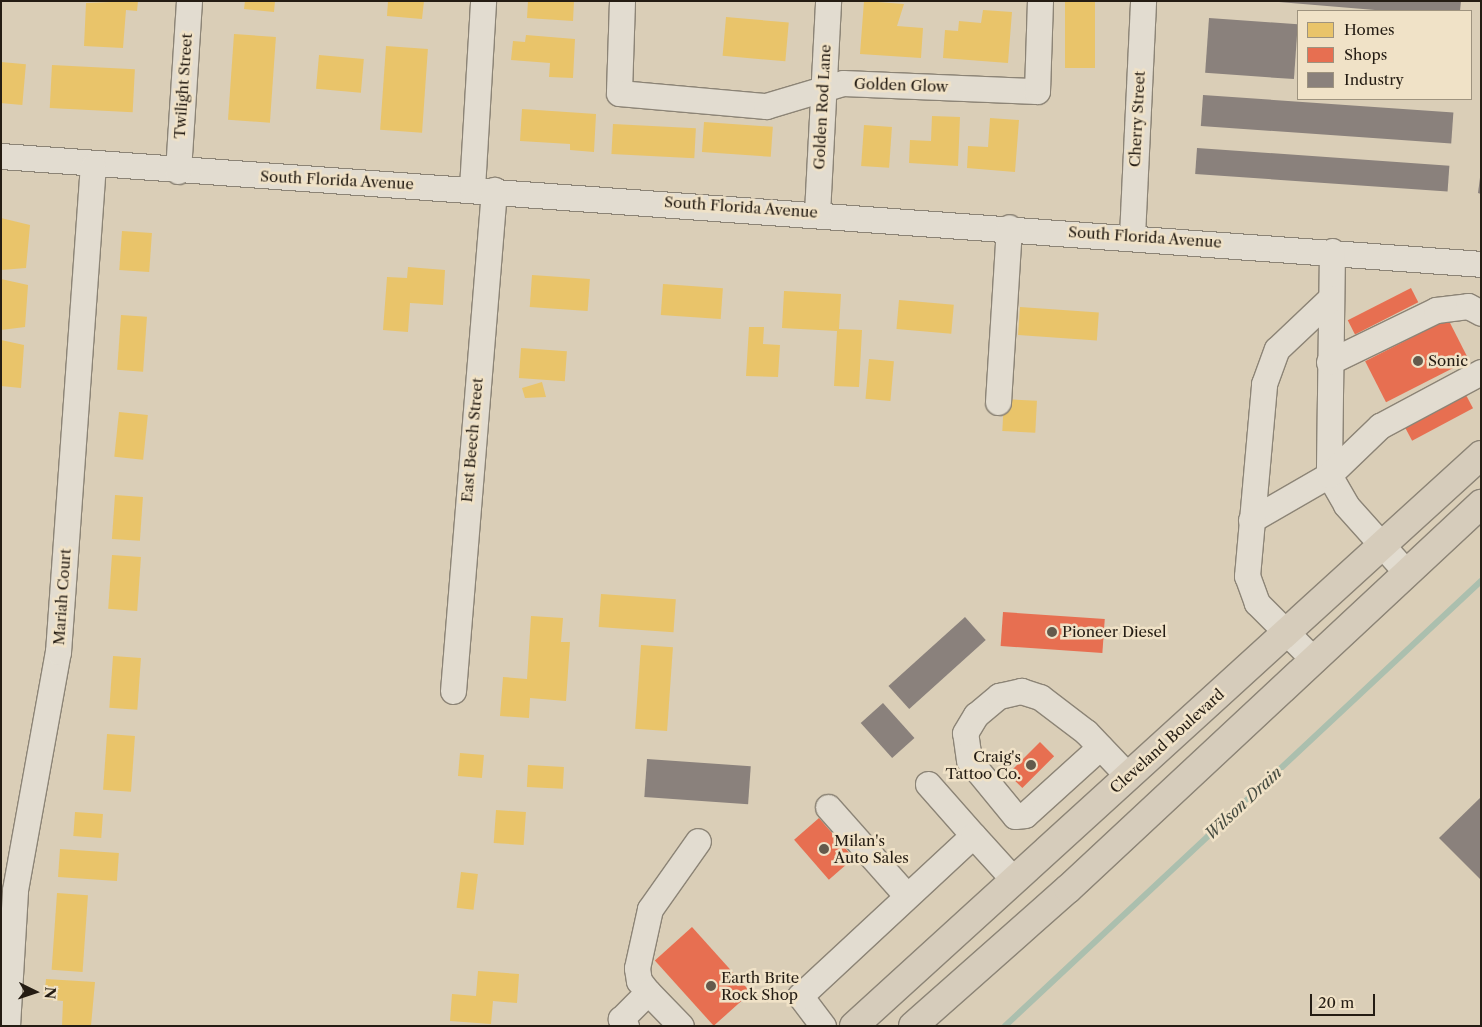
<!DOCTYPE html>
<html>
<head>
<meta charset="utf-8">
<style>
  body { margin:0 }
  #map { position:relative; width:1482px; height:1027px; overflow:hidden; background:#daceb7; font-family:"Libre Caslon Text",serif }
  div>[style] { position:absolute }
  .homes>* { inset:0; background:#e9c46a; transform-origin:0 0 }
  .shops>* { inset:0; background:#e76f51; transform-origin:0 0 }
  .industry>* { inset:0; background:#8a817c; transform-origin:0 0 }
  .stream>* { height:6px; margin:-3px; padding:0 3px; transform-origin:3px; border-radius:3px; background:#abbfae }
  .roads { filter:drop-shadow(1px 0 #8c8476) drop-shadow(-1px 0 #8c8476) drop-shadow(0 1px #8c8476) drop-shadow(0 -1px #8c8476) }
  .minor>* { height:25px; margin:-12.5px; padding:0 12.5px; transform-origin:12.5px; border-radius:12.5px; background:#e2dcd0 }
  .major>* { height:28px; margin:-14px; padding:0 14px; transform-origin:14px; border-radius:14px; background:#d6ccbb }
  .dots>* { width:14px; height:14px; translate:-50% -50%; box-sizing:border-box; border:2px solid #f0e2c7; border-radius:50% }
  span { translate:-50% -50%; white-space:nowrap; text-align:center; line-height:1.15; -webkit-text-stroke:5px #f0e2c7; paint-order:stroke }
  .street-label { font-size:15px; color:#241c13 }
  .poi-label { font-size:15px; color:#241c13 }
  .left { translate:0 -50%; text-align:left }
  .right { translate:-100% -50%; text-align:right }
  .water-label { font-size:16px; color:#464b40; font-style:italic }
  .frame { position:absolute; inset:0; border:2px solid #241c13; pointer-events:none }
  .legend { position:absolute; left:1297px; top:10px; width:175px; height:90px; box-sizing:border-box; background:#f0e2c7; border:1px solid #9e937f; margin:0; padding:6px 9px; list-style:none; font-size:15px; color:#241c13 }
  .legend li { display:flex; align-items:center; gap:10px; height:25px }
  .legend b { width:25px; border:1px solid #9e937f }
  .north { position:absolute; left:10px; top:967px; width:50px; height:50px; -webkit-text-stroke:4px #f0e2c7; paint-order:stroke; rotate:94deg; font-size:14px; font-weight:700; line-height:20px; text-align:center; color:#241c13 }
  .north::after { content:''; display:block; margin:auto; width:18px; height:22px; background:#241c13; clip-path:polygon(50% 0,100% 100%,50% 72%,0 100%) }
  .scale { position:absolute; left:1310px; top:994px; width:65px; height:22px; box-sizing:border-box; border:2px solid #241c13; border-top:0; padding-left:6px; font-size:15px; line-height:18px; white-space:nowrap; color:#241c13; -webkit-text-stroke:4px #f0e2c7; paint-order:stroke }
</style>
</head>
<body>
<div id="map">
  <div class="homes">
    <div style="clip-path:polygon(138px 1px,137px 11px,126px 10px,123px 48px,84px 46px,86px 3px)"></div>
    <div style="clip-path:polygon(245px 1px,275px 1px,274px 12px,244px 9px)"></div>
    <div style="clip-path:polygon(388px 1px,424px 1px,422px 19px,387px 16px)"></div>
    <div style="clip-path:polygon(528px 1px,574px 1px,573px 21px,527px 18px)"></div>
    <div style="clip-path:polygon(864px 1px,904px 4px,897px 26px,923px 28px,921px 58px,860px 54px)"></div>
    <div style="left:1065px;top:1px;width:30px;height:67px"></div>
    <div style="clip-path:polygon(983px 10px,1012px 12px,1008px 63px,943px 58px,945px 30px,958px 31px,959px 21px,981px 23px)"></div>
    <div style="left:726px;top:17px;width:63px;height:39px;rotate:5deg"></div>
    <div style="left:234px;top:34px;width:42px;height:86px;rotate:4deg"></div>
    <div style="clip-path:polygon(526px 35px,575px 39px,573px 78px,549px 77px,550px 63px,511px 60px,513px 41px,525px 42px)"></div>
    <div style="left:386px;top:46px;width:42px;height:84px;rotate:4deg"></div>
    <div style="left:319px;top:55px;width:45px;height:34px;rotate:5deg"></div>
    <div style="left:1px;top:62px;width:25px;height:41px;rotate:5deg"></div>
    <div style="left:52px;top:65px;width:83px;height:43px;rotate:3deg"></div>
    <div style="clip-path:polygon(522px 109px,596px 114px,594px 152px,570px 150px,570px 144px,520px 141px)"></div>
    <div style="clip-path:polygon(932px 116px,960px 117px,958px 166px,909px 163px,910px 140px,931px 141px)"></div>
    <div style="clip-path:polygon(990px 118px,1019px 120px,1015px 172px,967px 168px,968px 146px,988px 147px)"></div>
    <div style="left:704px;top:122px;width:69px;height:30px;rotate:4deg"></div>
    <div style="left:613px;top:124px;width:83px;height:30px;rotate:3deg"></div>
    <div style="left:864px;top:125px;width:28px;height:41px;rotate:4deg"></div>
    <div style="clip-path:polygon(1px 218px,30px 225px,26px 268px,1px 270px)"></div>
    <div style="left:122px;top:231px;width:30px;height:39px;rotate:4deg"></div>
    <div style="clip-path:polygon(408px 267px,445px 270px,443px 305px,410px 303px,408px 332px,383px 330px,387px 277px,407px 278px)"></div>
    <div style="left:532px;top:275px;width:58px;height:32px;rotate:4deg"></div>
    <div style="clip-path:polygon(1px 279px,28px 285px,25px 327px,1px 330px)"></div>
    <div style="left:663px;top:284px;width:60px;height:31px;rotate:4deg"></div>
    <div style="clip-path:polygon(784px 291px,841px 294px,839px 329px,862px 330px,859px 387px,834px 386px,837px 331px,782px 328px)"></div>
    <div style="left:899px;top:300px;width:55px;height:29px;rotate:5deg"></div>
    <div style="left:1020px;top:307px;width:79px;height:28px;rotate:4deg"></div>
    <div style="left:121px;top:315px;width:26px;height:55px;rotate:4deg"></div>
    <div style="clip-path:polygon(749px 327px,764px 327px,763px 344px,780px 345px,778px 377px,746px 376px)"></div>
    <div style="clip-path:polygon(1px 340px,24px 345px,21px 388px,1px 386px)"></div>
    <div style="left:521px;top:348px;width:46px;height:30px;rotate:4deg"></div>
    <div style="left:869px;top:359px;width:25px;height:40px;rotate:5deg"></div>
    <div style="clip-path:polygon(542px 382px,546px 397px,525px 398px,522px 388px)"></div>
    <div style="left:1004px;top:399px;width:33px;height:32px;rotate:3deg"></div>
    <div style="left:119px;top:412px;width:29px;height:45px;rotate:6deg"></div>
    <div style="left:115px;top:495px;width:28px;height:44px;rotate:4deg"></div>
    <div style="left:112px;top:555px;width:29px;height:54px;rotate:4deg"></div>
    <div style="left:601px;top:594px;width:75px;height:33px;rotate:4deg"></div>
    <div style="clip-path:polygon(531px 616px,563px 618px,561px 642px,570px 642px,566px 701px,530px 698px,529px 718px,500px 716px,503px 677px,527px 679px)"></div>
    <div style="left:641px;top:645px;width:32px;height:84px;rotate:4deg"></div>
    <div style="left:113px;top:656px;width:28px;height:52px;rotate:4deg"></div>
    <div style="left:107px;top:734px;width:28px;height:56px;rotate:4deg"></div>
    <div style="left:460px;top:753px;width:24px;height:23px;rotate:5deg"></div>
    <div style="left:528px;top:765px;width:36px;height:22px;rotate:3deg"></div>
    <div style="left:496px;top:810px;width:30px;height:33px;rotate:4deg"></div>
    <div style="left:75px;top:812px;width:28px;height:24px;rotate:4deg"></div>
    <div style="left:60px;top:849px;width:59px;height:28px;rotate:4deg"></div>
    <div style="left:461px;top:872px;width:17px;height:36px;rotate:7deg"></div>
    <div style="left:57px;top:893px;width:31px;height:77px;rotate:4deg"></div>
    <div style="clip-path:polygon(478px 971px,519px 974px,517px 1003px,493px 1001px,491px 1024px,450px 1021px,452px 994px,476px 996px)"></div>
    <div style="clip-path:polygon(46px 979px,95px 982px,91px 1026px,62px 1026px,63px 1001px,44px 999px)"></div>
  </div>
  <div class="shops">
    <div style="left:1411px;top:288px;width:16px;height:71px;rotate:63deg"></div>
    <div style="left:1448px;top:319px;width:46px;height:93px;rotate:63deg"></div>
    <div style="left:1466px;top:395px;width:15px;height:69px;rotate:62deg"></div>
    <div style="left:1003px;top:612px;width:102px;height:34px;rotate:4deg"></div>
    <div style="left:1040px;top:742px;width:20px;height:45px;rotate:45deg"></div>
    <div style="left:819px;top:818px;width:53px;height:33px;rotate:49deg"></div>
    <div style="left:692px;top:927px;width:88px;height:50px;rotate:48deg"></div>
  </div>
  <div class="industry">
    <div style="clip-path:polygon(1268px 1px,1461px 1px,1460px 11px,1387px 11px)"></div>
    <div style="left:1209px;top:18px;width:89px;height:55px;rotate:4deg"></div>
    <div style="left:1203px;top:95px;width:251px;height:31px;rotate:4deg"></div>
    <div style="left:1197px;top:148px;width:253px;height:26px;rotate:4deg"></div>
    <div style="clip-path:polygon(1481px 170px,1481px 194px,1478px 193px)"></div>
    <div style="left:965px;top:617px;width:31px;height:103px;rotate:48deg"></div>
    <div style="left:883px;top:703px;width:47px;height:30px;rotate:48deg"></div>
    <div style="left:647px;top:759px;width:104px;height:38px;rotate:4deg"></div>
    <div style="clip-path:polygon(1481px 797px,1481px 880px,1439px 838px)"></div>
  </div>
  <div class="stream">
    <div style="left:1005px;top:1026px;width:652px;rotate:-43.07deg"></div>
  </div>
  <div class="roads">
    <div class="minor">
      <div style="left:622px;top:1px;width:92px;rotate:91.9deg"></div>
      <div style="left:619px;top:93px;width:148px;rotate:5.1deg"></div>
      <div style="left:766px;top:106px;width:80px;rotate:-16.6deg"></div>
      <div style="left:843px;top:83px;width:194px;rotate:2.4deg"></div>
      <div style="left:1037px;top:91px;width:90px;rotate:-88.1deg"></div>
      <div style="left:1px;top:156px;width:1484px;rotate:4.17deg"></div>
      <div style="left:178px;top:171px;width:170px;rotate:-86.3deg"></div>
      <div style="left:472px;top:188px;width:187px;rotate:-86.6deg"></div>
      <div style="left:817px;top:213px;width:212px;rotate:-87deg"></div>
      <div style="left:1132px;top:236px;width:235px;rotate:-87.3deg"></div>
      <div style="left:1332px;top:251px;width:224px;rotate:90.8deg"></div>
      <div style="left:1329px;top:475px;width:34px;rotate:60deg"></div>
      <div style="left:1346px;top:505px;width:91px;rotate:48.1deg"></div>
      <div style="left:1329px;top:362px;width:119px;rotate:-25.9deg"></div>
      <div style="left:1436px;top:310px;width:32px;rotate:-7deg"></div>
      <div style="left:1468px;top:306px;width:15px;rotate:28deg"></div>
      <div style="left:998px;top:402px;width:175px;rotate:-86.4deg"></div>
      <div style="left:1251px;top:520px;width:90px;rotate:-30deg"></div>
      <div style="left:1329px;top:475px;width:71px;rotate:-43.9deg"></div>
      <div style="left:1380px;top:426px;width:115px;rotate:-28.1deg"></div>
      <div style="left:1314px;top:660px;width:81px;rotate:-135deg"></div>
      <div style="left:1257px;top:603px;width:29px;rotate:-110deg"></div>
      <div style="left:1247px;top:576px;width:193px;rotate:-84.9deg"></div>
      <div style="left:1264px;top:384px;width:37px;rotate:-70deg"></div>
      <div style="left:1277px;top:349px;width:74px;rotate:-43.4deg"></div>
      <div style="left:453px;top:691px;width:503px;rotate:-85.32deg"></div>
      <div style="left:1100px;top:747px;width:101px;rotate:137.8deg"></div>
      <div style="left:1025px;top:815px;width:10px;rotate:174deg"></div>
      <div style="left:1015px;top:816px;width:72px;rotate:-129.4deg"></div>
      <div style="left:969px;top:760px;width:27px;rotate:-98deg"></div>
      <div style="left:965px;top:733px;width:21px;rotate:-59deg"></div>
      <div style="left:976px;top:715px;width:30px;rotate:-40deg"></div>
      <div style="left:999px;top:696px;width:23px;rotate:-13deg"></div>
      <div style="left:1021px;top:691px;width:20px;rotate:18deg"></div>
      <div style="left:1040px;top:697px;width:58px;rotate:37.3deg"></div>
      <div style="left:1086px;top:732px;width:61px;rotate:46.3deg"></div>
      <div style="left:928px;top:784px;width:68px;rotate:48.6deg"></div>
      <div style="left:828px;top:807px;width:118px;rotate:48.4deg"></div>
      <div style="left:648px;top:992px;width:14px;rotate:-129deg"></div>
      <div style="left:639px;top:981px;width:13px;rotate:-99deg"></div>
      <div style="left:637px;top:968px;width:60px;rotate:-77.6deg"></div>
      <div style="left:650px;top:909px;width:83px;rotate:-54.8deg"></div>
      <div style="left:7px;top:1026px;width:136px;rotate:-86.6deg"></div>
      <div style="left:15px;top:890px;width:242px;rotate:-79.8deg"></div>
      <div style="left:58px;top:652px;width:487px;rotate:-85.9deg"></div>
      <div style="left:626px;top:1026px;width:9px;rotate:-126deg"></div>
      <div style="left:621px;top:1019px;width:38px;rotate:-45deg"></div>
      <div style="left:648px;top:992px;width:47px;rotate:45.9deg"></div>
      <div style="left:823px;top:1026px;width:38px;rotate:-127deg"></div>
      <div style="left:800px;top:996px;width:236px;rotate:-42.9deg"></div>
      <div style="left:973px;top:835px;width:61px;rotate:47.7deg"></div>
    </div>
    <div class="major">
      <div style="left:854px;top:1026px;width:848px;rotate:-42.32deg"></div>
      <div style="left:913px;top:1026px;width:207px;rotate:-41.5deg"></div>
      <div style="left:1068px;top:889px;width:565px;rotate:-42.99deg"></div>
    </div>
  </div>
  <div class="dots">
    <div style="left:1418px;top:361px;background:#645a4c"></div>
    <div style="left:1052px;top:632px;background:#645a4c"></div>
    <div style="left:1031px;top:765px;background:#645a4c"></div>
    <div style="left:824px;top:849px;background:#645a4c"></div>
    <div style="left:711px;top:986px;background:#645a4c"></div>
  </div>
  <div class="street-label">
    <span style="left:901px;top:85px;rotate:2deg">Golden Glow</span>
    <span style="left:183px;top:86px;rotate:-86deg">Twilight Street</span>
    <span style="left:822px;top:107px;rotate:-87deg">Golden Rod Lane</span>
    <span style="left:1137px;top:119px;rotate:-87deg">Cherry Street</span>
    <span style="left:337px;top:180px;rotate:3deg">South Florida Avenue</span>
    <span style="left:741px;top:207px;rotate:4deg">South Florida Avenue</span>
    <span style="left:1145px;top:237px;rotate:4deg">South Florida Avenue</span>
    <span style="left:472px;top:440px;rotate:-85deg">East Beech Street</span>
    <span style="left:62px;top:597px;rotate:-86deg">Mariah Court</span>
    <span style="left:1167px;top:741px;rotate:-42deg">Cleveland Boulevard</span>
  </div>
  <div class="poi-label">
    <span class="left" style="left:1428px;top:361px">Sonic</span>
    <span class="left" style="left:1062px;top:632px">Pioneer Diesel</span>
    <span class="right" style="left:1021px;top:765px">Craig's<br>Tattoo Co.</span>
    <span class="left" style="left:834px;top:849px">Milan's<br>Auto Sales</span>
    <span class="left" style="left:721px;top:986px">Earth Brite<br>Rock Shop</span>
  </div>
  <div class="water-label">
    <span style="left:1243px;top:803px;rotate:-43deg">Wilson Drain</span>
  </div>
  <div class="frame"></div>
  <ul class="legend">
  <li><b style="height:14px;background:#e9c46a"></b>Homes</li>
  <li><b style="height:14px;background:#e76f51"></b>Shops</li>
  <li><b style="height:14px;background:#8a817c"></b>Industry</li>
  </ul>
  <div class="north">N</div>
  <div class="scale">20 m</div>
</div>
</body>
</html>
